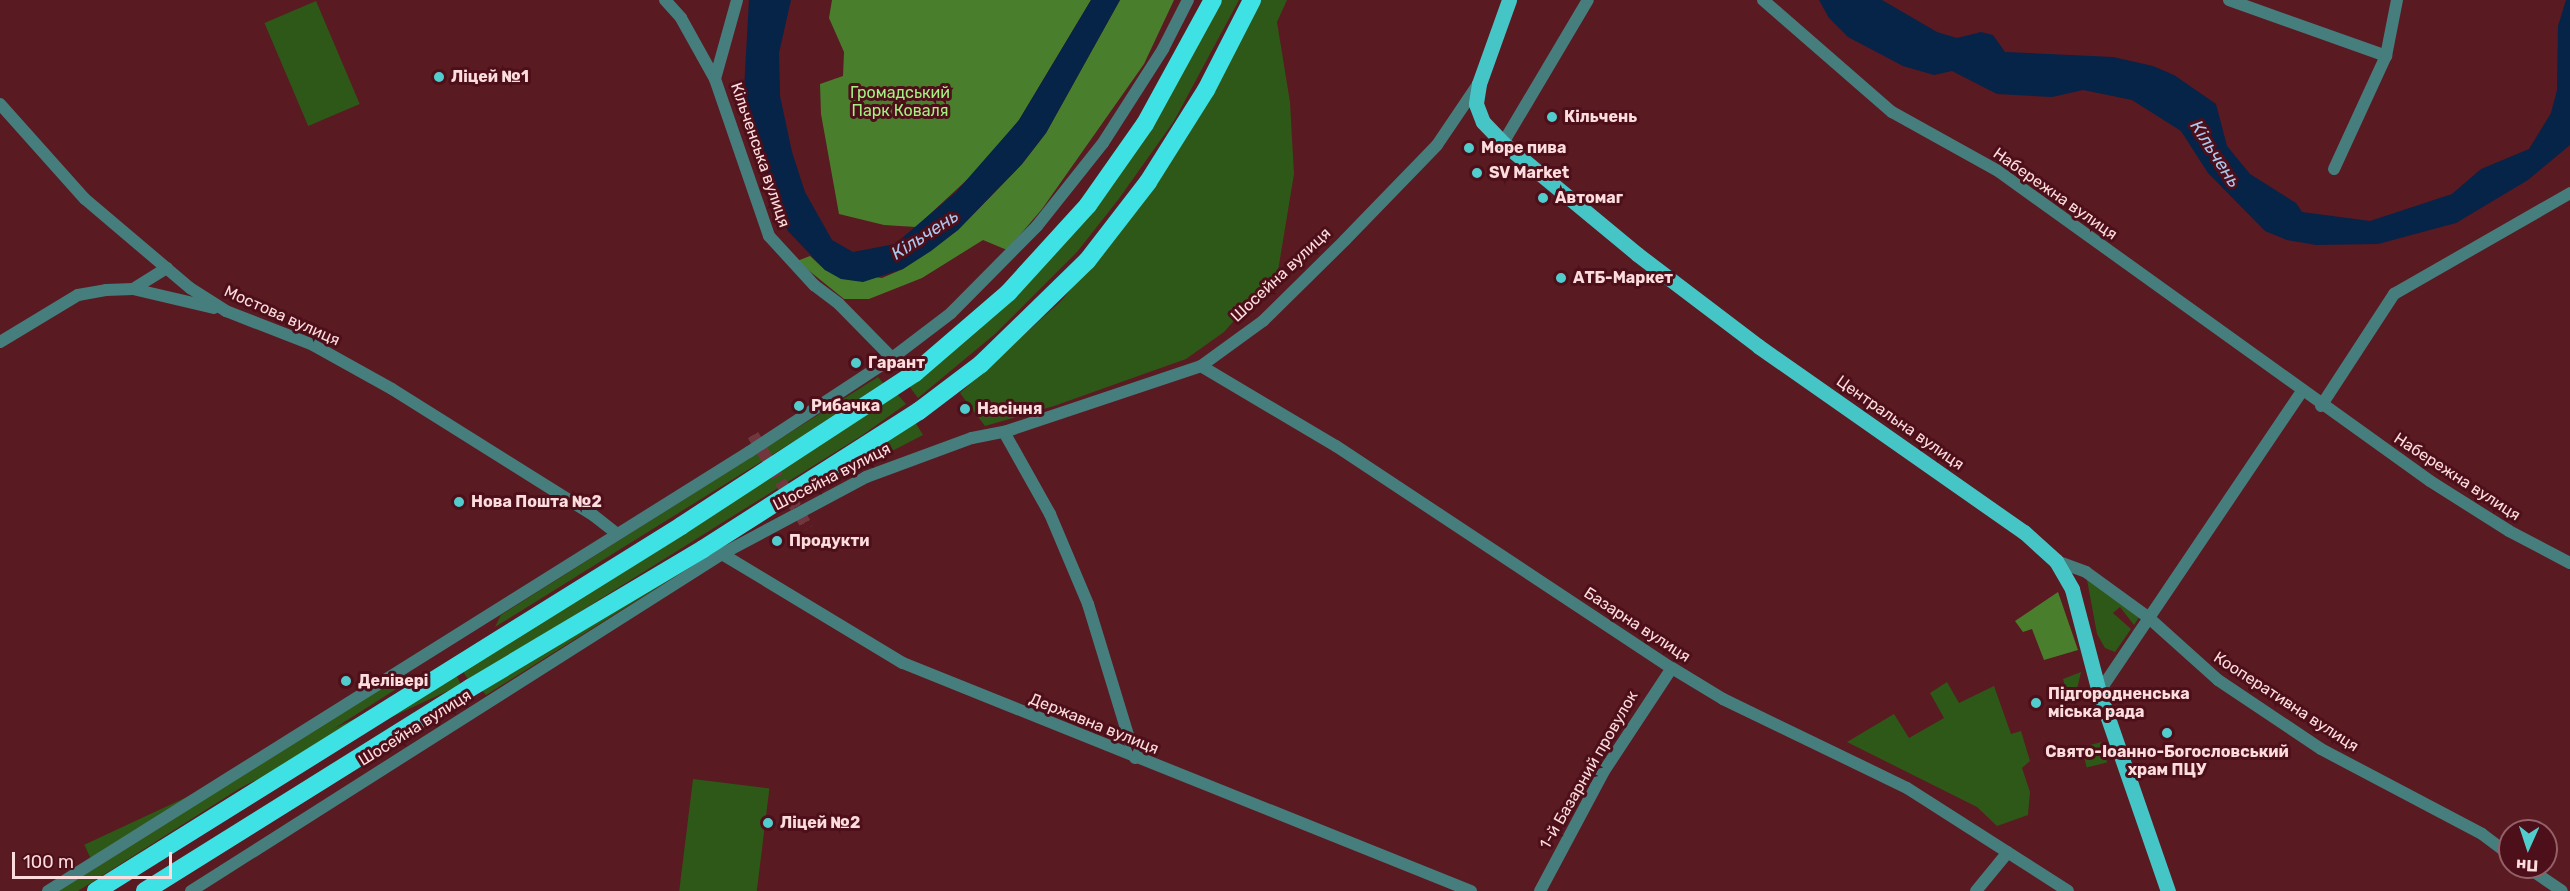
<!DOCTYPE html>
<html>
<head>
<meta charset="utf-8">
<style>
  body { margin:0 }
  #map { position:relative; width:2570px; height:891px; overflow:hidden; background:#591a22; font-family:Rubik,sans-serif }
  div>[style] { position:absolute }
  .green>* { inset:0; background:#2e5817; transform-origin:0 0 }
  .forest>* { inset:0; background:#497f2c }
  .water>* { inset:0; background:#062348 }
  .minor-tunnel>* { height:12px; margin-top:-6px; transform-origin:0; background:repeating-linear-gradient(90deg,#72373e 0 12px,transparent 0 18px) }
  .minor>* { height:12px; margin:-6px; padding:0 6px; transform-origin:6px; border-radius:6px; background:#467d7d }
  .major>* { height:15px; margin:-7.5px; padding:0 7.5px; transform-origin:7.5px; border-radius:7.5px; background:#46c5c7 }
  .highway>* { height:18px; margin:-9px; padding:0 9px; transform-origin:9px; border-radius:9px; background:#3fe2e4 }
  .dots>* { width:16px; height:16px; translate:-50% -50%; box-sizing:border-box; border:3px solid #4d0f19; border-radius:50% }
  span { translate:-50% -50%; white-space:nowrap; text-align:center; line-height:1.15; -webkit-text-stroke:6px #4d0f19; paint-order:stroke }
  .poi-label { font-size:16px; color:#fddcdd; font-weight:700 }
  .left { translate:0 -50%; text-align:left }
  .park-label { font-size:16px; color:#a5f083 }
  .street-label { font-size:16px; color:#fddcdd }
  .water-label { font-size:18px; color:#abc8ef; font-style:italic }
  .north { position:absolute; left:2498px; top:819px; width:60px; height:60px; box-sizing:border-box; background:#4d0f19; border:2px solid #936167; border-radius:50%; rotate:183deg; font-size:16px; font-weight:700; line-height:24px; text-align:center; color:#fddcdd }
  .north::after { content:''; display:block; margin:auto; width:21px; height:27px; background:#52cdce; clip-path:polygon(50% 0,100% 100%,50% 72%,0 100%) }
  .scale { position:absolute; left:12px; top:852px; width:160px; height:27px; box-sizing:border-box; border:3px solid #fddcdd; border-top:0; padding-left:8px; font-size:18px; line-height:21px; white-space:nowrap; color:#fddcdd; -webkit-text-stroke:4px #4d0f19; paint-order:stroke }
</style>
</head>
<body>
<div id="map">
  <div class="green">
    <div style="clip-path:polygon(1219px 0,1239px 0,1174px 121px,1118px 200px,1077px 252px,995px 334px,918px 398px,909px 386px,1056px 253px)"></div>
    <div style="clip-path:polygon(1261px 0,1287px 0,1277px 22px,1290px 102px,1294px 174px,1278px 271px,1224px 332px,1186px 359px,1054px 406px,985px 426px,960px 393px,1061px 301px,1140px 207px,1215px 90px)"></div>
    <div style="left:316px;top:1px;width:112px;height:56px;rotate:67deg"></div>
    <div style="clip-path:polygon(878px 377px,883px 383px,796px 440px,495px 627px,501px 615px)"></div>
    <div style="clip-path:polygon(897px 394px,906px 404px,861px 436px,469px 681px,461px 668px)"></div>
    <div style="clip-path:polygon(915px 422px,923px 435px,797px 500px,486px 695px,480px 688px)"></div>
    <div style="clip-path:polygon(2086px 574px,2140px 616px,2134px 625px,2120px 607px,2113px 613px,2131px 629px,2115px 652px,2105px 648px,2097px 634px)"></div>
    <div style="left:455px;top:672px;width:14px;height:409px;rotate:65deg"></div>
    <div style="clip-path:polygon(2081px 672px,2077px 689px,2088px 692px,2089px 697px,2069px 701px,2063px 679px)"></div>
    <div style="clip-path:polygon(1947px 682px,1959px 703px,1994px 686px,2011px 734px,2021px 731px,2030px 761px,2022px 768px,2030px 792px,2028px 815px,1997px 826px,1977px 807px,1847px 742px,1894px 714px,1909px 738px,1944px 718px,1930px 693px)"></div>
    <div style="clip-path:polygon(401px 686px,78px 891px,59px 891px,379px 690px)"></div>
    <div style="left:2102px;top:742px;width:21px;height:21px;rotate:76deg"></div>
    <div style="left:693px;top:779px;width:77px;height:113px;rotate:7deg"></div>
  </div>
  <div class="forest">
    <div style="clip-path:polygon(832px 0,1091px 0,1019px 120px,985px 163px,916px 227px,884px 225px,839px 214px,821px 114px,820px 84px,843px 76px,844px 52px,829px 18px)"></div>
    <div style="clip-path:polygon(1120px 0,1174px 0,1144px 64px,1042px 209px,1007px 250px,983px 240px,922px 278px,869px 299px,844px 299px,797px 261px,810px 256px,825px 270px,882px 278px,903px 269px,958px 230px,1022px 164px,1046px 133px)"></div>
    <div style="clip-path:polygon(2058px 592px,2078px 650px,2044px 660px,2032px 629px,2023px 632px,2015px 621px)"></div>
  </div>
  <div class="water">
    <div style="clip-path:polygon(749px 0,791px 0,779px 53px,780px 96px,792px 152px,805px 192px,832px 240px,853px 252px,895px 244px,956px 192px,1019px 120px,1091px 0,1120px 0,1046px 133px,1022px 164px,958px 230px,931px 251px,903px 269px,863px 282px,841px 279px,825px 270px,788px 231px,773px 203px,744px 90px)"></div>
    <div style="clip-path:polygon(1819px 0,1882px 0,1937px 32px,1957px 38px,1981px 32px,1993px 35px,2005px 52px,2113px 57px,2153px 66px,2174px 75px,2216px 104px,2227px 146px,2250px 174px,2296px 203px,2302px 212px,2370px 221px,2452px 194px,2481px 169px,2529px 149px,2551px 113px,2557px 90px,2558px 26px,2566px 0,2570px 0,2570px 145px,2528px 180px,2456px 223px,2378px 244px,2316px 245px,2287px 240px,2265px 231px,2208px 173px,2181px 131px,2132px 100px,2083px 90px,2052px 97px,1997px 94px,1952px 71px,1934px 75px,1903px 66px,1848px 37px,1829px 18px)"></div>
  </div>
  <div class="minor-tunnel">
    <div style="left:753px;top:435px;width:108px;rotate:59.4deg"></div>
  </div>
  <div class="minor">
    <div style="left:665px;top:0;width:24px;rotate:48deg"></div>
    <div style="left:681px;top:18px;width:70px;rotate:60.9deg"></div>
    <div style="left:715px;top:79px;width:166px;rotate:71deg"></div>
    <div style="left:769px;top:236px;width:67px;rotate:47.4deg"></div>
    <div style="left:814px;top:285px;width:31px;rotate:37deg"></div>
    <div style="left:839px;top:304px;width:76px;rotate:45.5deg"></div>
    <div style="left:1763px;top:0;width:171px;rotate:41deg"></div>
    <div style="left:1892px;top:112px;width:121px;rotate:29.1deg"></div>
    <div style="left:1998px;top:171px;width:532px;rotate:35.66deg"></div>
    <div style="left:2430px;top:481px;width:93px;rotate:32.3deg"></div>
    <div style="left:2509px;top:531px;width:69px;rotate:27.7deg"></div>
    <div style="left:2229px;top:0;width:167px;rotate:19.6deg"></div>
    <div style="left:715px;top:79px;width:82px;rotate:-74.4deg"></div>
    <div style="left:0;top:104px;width:127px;rotate:48.2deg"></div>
    <div style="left:85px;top:199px;width:138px;rotate:40.3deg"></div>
    <div style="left:190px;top:288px;width:43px;rotate:32.6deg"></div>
    <div style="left:226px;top:311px;width:93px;rotate:21.3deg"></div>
    <div style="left:313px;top:345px;width:90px;rotate:29.1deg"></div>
    <div style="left:392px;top:389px;width:237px;rotate:32.1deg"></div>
    <div style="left:593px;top:515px;width:29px;rotate:38deg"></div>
    <div style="left:1503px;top:143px;width:166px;rotate:-59.3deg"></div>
    <div style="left:2334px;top:169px;width:124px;rotate:-65.3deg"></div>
    <div style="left:2386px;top:56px;width:57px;rotate:-78.9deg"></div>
    <div style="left:133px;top:289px;width:40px;rotate:-32deg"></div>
    <div style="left:0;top:342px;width:91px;rotate:-31.1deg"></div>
    <div style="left:78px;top:295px;width:28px;rotate:-10deg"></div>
    <div style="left:106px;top:290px;width:27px;rotate:-2deg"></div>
    <div style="left:133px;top:289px;width:83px;rotate:13.2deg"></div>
    <div style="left:1201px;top:366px;width:157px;rotate:30.7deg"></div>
    <div style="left:1336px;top:446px;width:403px;rotate:33.5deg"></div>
    <div style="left:1672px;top:668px;width:60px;rotate:31.3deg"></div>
    <div style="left:1723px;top:699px;width:204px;rotate:25.8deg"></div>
    <div style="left:1907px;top:788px;width:191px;rotate:32.6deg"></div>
    <div style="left:2321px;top:406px;width:134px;rotate:-56.9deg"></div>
    <div style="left:2394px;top:294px;width:203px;rotate:-29.8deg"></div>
    <div style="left:1004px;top:432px;width:94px;rotate:60.7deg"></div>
    <div style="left:1050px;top:514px;width:98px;rotate:67.1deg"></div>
    <div style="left:1088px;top:604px;width:161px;rotate:73deg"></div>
    <div style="left:722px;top:554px;width:211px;rotate:31.1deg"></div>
    <div style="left:903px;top:663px;width:612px;rotate:21.87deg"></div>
    <div style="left:2056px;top:561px;width:32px;rotate:20deg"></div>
    <div style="left:2086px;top:572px;width:78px;rotate:36.1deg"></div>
    <div style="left:2149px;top:618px;width:93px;rotate:41.9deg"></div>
    <div style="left:2218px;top:680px;width:124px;rotate:33.8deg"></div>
    <div style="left:2321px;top:749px;width:182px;rotate:27.8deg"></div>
    <div style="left:2482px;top:834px;width:35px;rotate:37deg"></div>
    <div style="left:2099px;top:692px;width:363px;rotate:-56deg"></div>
    <div style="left:2527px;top:867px;width:42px;rotate:34.4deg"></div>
    <div style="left:48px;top:891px;width:827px;rotate:-32.06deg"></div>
    <div style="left:749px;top:452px;width:171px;rotate:-33.3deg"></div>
    <div style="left:892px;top:358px;width:74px;rotate:-37.3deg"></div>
    <div style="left:951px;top:313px;width:122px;rotate:-45.3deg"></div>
    <div style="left:1037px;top:226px;width:106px;rotate:-51.5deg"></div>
    <div style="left:1103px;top:143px;width:112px;rotate:-57.4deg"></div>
    <div style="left:1163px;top:49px;width:55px;rotate:-63deg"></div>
    <div style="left:191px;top:891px;width:629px;rotate:-32.4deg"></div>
    <div style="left:722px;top:554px;width:163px;rotate:-28.1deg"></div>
    <div style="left:866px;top:477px;width:113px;rotate:-20.2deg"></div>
    <div style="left:972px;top:438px;width:33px;rotate:-11deg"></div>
    <div style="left:1004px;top:432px;width:208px;rotate:-18.5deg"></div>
    <div style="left:1201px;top:366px;width:77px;rotate:-36deg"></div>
    <div style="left:1263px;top:321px;width:115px;rotate:-44.6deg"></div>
    <div style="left:1345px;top:240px;width:132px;rotate:-45.9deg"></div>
    <div style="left:1437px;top:145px;width:71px;rotate:-55.9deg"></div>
    <div style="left:1540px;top:891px;width:136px;rotate:-61.9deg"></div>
    <div style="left:1604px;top:771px;width:123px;rotate:-56.6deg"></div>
    <div style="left:1976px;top:891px;width:50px;rotate:-50.6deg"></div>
  </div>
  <div class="major">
    <div style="left:1509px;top:0;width:89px;rotate:109.7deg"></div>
    <div style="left:1479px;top:84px;width:20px;rotate:99deg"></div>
    <div style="left:1476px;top:104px;width:19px;rotate:69deg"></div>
    <div style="left:1483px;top:122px;width:29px;rotate:46deg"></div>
    <div style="left:1503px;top:143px;width:174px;rotate:39.6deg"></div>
    <div style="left:1637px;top:254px;width:152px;rotate:37.2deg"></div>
    <div style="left:1758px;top:346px;width:325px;rotate:35deg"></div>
    <div style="left:2024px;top:532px;width:43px;rotate:42.2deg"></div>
    <div style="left:2056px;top:561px;width:32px;rotate:60deg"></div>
    <div style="left:2072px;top:589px;width:106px;rotate:75.3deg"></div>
    <div style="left:2099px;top:692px;width:211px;rotate:70.9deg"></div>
  </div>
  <div class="highway">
    <div style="left:96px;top:891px;width:690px;rotate:-31.96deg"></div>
    <div style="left:681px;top:526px;width:280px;rotate:-33.2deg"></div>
    <div style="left:915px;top:373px;width:123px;rotate:-40.7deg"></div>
    <div style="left:1008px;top:293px;width:119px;rotate:-47.7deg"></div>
    <div style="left:1088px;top:205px;width:99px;rotate:-54.9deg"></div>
    <div style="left:1145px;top:124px;width:141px;rotate:-61.3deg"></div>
    <div style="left:145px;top:891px;width:383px;rotate:-32deg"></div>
    <div style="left:470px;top:688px;width:271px;rotate:-30.8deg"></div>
    <div style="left:703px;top:549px;width:256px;rotate:-32.6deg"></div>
    <div style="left:919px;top:411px;width:78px;rotate:-37.2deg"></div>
    <div style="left:981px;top:364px;width:148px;rotate:-44.2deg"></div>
    <div style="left:1087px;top:261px;width:100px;rotate:-52.3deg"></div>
    <div style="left:1148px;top:182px;width:109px;rotate:-57.8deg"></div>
    <div style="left:1206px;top:90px;width:101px;rotate:-62.9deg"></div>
  </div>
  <div class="dots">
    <div style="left:439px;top:77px;background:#52cdce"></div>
    <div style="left:1552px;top:117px;background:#52cdce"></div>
    <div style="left:1469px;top:148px;background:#52cdce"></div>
    <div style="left:1477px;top:173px;background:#52cdce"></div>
    <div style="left:1543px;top:198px;background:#52cdce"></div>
    <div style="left:1561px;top:278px;background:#52cdce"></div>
    <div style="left:856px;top:363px;background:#52cdce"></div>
    <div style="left:799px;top:406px;background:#52cdce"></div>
    <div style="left:965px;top:409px;background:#52cdce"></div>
    <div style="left:459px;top:502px;background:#52cdce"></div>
    <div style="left:777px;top:541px;background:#52cdce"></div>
    <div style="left:346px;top:681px;background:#52cdce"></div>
    <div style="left:2036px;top:703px;background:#52cdce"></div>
    <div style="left:2167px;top:733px;background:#52cdce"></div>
    <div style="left:768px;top:823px;background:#52cdce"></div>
  </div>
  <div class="poi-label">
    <span class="left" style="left:451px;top:77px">Ліцей №1</span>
    <span class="left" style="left:1564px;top:117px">Кільчень</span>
    <span class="left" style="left:1481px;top:148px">Море пива</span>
    <span class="left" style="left:1489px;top:173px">SV Market</span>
    <span class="left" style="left:1555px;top:198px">Автомаг</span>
    <span class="left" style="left:1573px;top:278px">АТБ-Маркет</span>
    <span class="left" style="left:868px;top:363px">Гарант</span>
    <span class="left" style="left:811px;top:406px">Рибачка</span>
    <span class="left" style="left:977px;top:409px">Насіння</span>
    <span class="left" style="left:471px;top:502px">Нова Пошта №2</span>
    <span class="left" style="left:789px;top:541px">Продукти</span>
    <span class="left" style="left:358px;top:681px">Делівері</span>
    <span class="left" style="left:2048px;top:703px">Підгородненська<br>міська рада</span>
    <span style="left:2167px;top:761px">Свято-Іоанно-Богословський<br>храм ПЦУ</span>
    <span class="left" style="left:780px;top:823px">Ліцей №2</span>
  </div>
  <div class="park-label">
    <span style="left:900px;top:102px">Громадський<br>Парк Коваля</span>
  </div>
  <div class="street-label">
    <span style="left:760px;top:155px;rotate:71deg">Кільченська вулиця</span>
    <span style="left:2055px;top:194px;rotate:35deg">Набережна вулиця</span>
    <span style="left:1281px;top:275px;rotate:-43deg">Шосейна вулиця</span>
    <span style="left:282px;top:316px;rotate:24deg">Мостова вулиця</span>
    <span style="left:1900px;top:423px;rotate:35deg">Центральна вулиця</span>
    <span style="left:832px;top:477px;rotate:-27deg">Шосейна вулиця</span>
    <span style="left:2457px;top:477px;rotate:33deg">Набережна вулиця</span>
    <span style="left:1637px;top:625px;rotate:33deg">Базарна вулиця</span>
    <span style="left:2286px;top:702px;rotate:33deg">Кооперативна вулиця</span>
    <span style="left:1094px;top:724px;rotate:22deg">Державна вулиця</span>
    <span style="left:415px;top:728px;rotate:-32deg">Шосейна вулиця</span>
    <span style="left:1589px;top:770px;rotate:-60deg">1-й Базарний провулок</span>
  </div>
  <div class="water-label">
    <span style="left:2215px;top:154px;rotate:57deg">Кільчень</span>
    <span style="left:925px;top:235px;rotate:-33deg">Кільчень</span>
  </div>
  <div class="north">Пн</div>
  <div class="scale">100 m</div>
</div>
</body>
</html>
